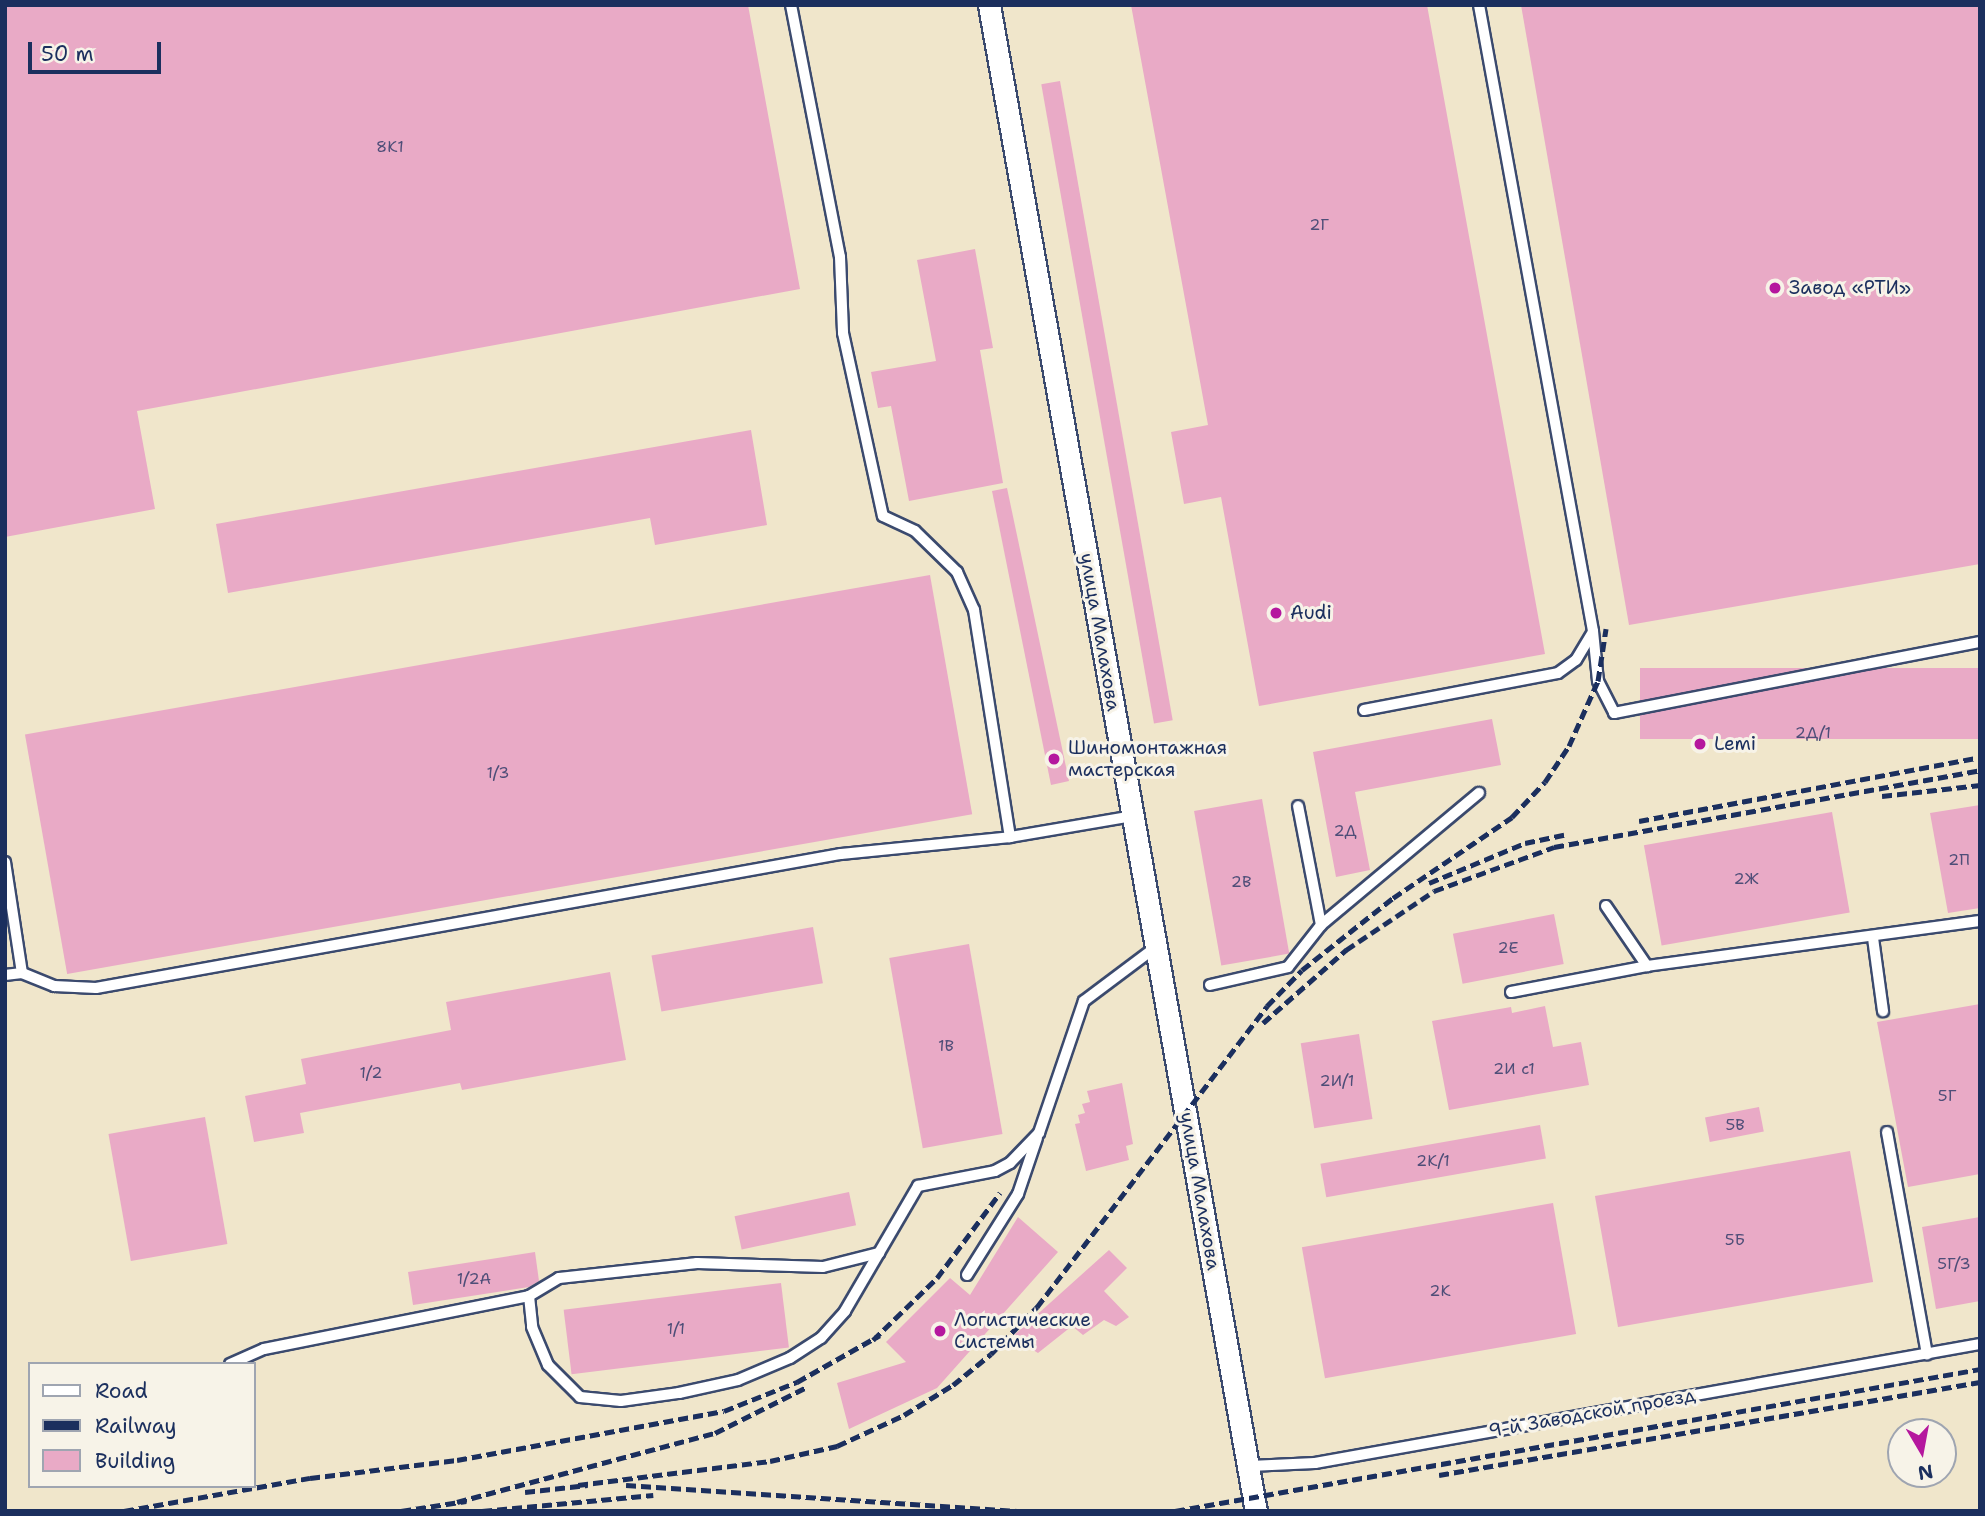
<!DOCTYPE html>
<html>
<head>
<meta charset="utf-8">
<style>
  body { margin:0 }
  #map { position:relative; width:1985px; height:1516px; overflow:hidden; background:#f0e6cb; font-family:"Shantell Sans",sans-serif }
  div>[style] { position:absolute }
  .building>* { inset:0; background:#e9aac6; transform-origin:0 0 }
  .roads { filter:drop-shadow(2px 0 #3b4a6e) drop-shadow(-2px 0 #3b4a6e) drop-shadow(0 2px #3b4a6e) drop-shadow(0 -2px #3b4a6e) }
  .service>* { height:10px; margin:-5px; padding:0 5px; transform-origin:5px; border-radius:5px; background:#fff }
  .minor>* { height:21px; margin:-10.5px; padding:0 10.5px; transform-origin:10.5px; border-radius:10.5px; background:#fff }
  .rail>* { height:5px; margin-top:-2.5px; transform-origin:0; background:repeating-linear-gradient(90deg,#1b2f5e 0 10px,transparent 0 15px) }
  .dots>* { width:19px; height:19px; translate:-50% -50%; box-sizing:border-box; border:4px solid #f7f3e8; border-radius:50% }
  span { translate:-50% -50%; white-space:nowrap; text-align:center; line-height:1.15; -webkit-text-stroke:6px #f7f3e8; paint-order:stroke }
  .number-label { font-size:16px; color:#4e4e78 }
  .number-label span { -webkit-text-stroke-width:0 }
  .poi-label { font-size:19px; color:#1b2f5e }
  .left { translate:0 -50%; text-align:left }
  .street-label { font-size:19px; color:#1b2f5e }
  .frame { position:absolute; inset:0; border:7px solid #1b2f5e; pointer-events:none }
  .legend { position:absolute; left:28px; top:1362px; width:228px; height:126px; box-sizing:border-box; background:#f7f3e8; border:2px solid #9fa5b1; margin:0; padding:9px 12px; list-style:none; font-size:21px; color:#1b2f5e }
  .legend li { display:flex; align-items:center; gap:14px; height:35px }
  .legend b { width:35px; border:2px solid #9fa5b1 }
  .north { position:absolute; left:1887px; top:1418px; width:70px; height:70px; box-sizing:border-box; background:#f7f3e8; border:2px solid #9fa5b1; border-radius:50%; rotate:170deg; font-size:19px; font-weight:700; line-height:28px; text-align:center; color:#1b2f5e }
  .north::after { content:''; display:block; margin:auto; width:24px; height:32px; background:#b5179e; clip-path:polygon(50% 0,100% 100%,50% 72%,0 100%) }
  .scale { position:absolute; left:28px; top:42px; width:133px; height:32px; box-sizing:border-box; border:4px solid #1b2f5e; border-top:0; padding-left:9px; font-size:21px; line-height:24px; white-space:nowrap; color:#1b2f5e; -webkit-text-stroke:5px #f7f3e8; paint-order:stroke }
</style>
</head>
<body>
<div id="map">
  <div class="building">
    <div style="clip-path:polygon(5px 5px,748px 5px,800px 289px,137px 411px,155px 509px,5px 537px)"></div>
    <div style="clip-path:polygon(1131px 5px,1427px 5px,1545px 654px,1259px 706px,1221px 497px,1184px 504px,1171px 432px,1208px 425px)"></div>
    <div style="clip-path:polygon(1521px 5px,1980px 5px,1980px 564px,1629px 625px)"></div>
    <div style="left:1060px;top:81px;width:649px;height:19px;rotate:80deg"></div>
    <div style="clip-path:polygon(975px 249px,993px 348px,980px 350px,1003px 483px,909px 501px,891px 406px,878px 408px,871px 372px,936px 361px,917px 260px)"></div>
    <div style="clip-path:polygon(751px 430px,767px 525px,655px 545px,650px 518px,228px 593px,216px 524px)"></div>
    <div style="clip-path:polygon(1007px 488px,1069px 781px,1051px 785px,992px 491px)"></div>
    <div style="left:930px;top:575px;width:243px;height:919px;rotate:80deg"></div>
    <div style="left:1980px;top:668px;width:71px;height:340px;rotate:90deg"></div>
    <div style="clip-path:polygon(1492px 719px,1501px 765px,1355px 792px,1370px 870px,1336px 877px,1313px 752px)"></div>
    <div style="left:1262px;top:799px;width:157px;height:69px;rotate:80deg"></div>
    <div style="clip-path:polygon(1980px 805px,1980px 908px,1948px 913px,1930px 813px)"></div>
    <div style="left:1832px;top:812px;width:102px;height:191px;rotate:80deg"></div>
    <div style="left:1554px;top:914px;width:51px;height:103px;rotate:79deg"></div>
    <div style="left:813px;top:927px;width:57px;height:164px;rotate:80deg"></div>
    <div style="left:969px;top:944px;width:193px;height:81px;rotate:80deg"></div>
    <div style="clip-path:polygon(610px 972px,626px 1060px,462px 1090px,460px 1083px,300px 1113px,304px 1133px,254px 1142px,245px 1096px,306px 1084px,301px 1059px,451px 1030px,446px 1002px)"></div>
    <div style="clip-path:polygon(1980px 1004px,1980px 1174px,1908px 1187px,1877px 1022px)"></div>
    <div style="clip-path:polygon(1545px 1006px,1553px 1047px,1581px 1042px,1589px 1085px,1449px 1110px,1432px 1021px,1511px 1007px,1512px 1013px)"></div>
    <div style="left:1359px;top:1034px;width:86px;height:59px;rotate:81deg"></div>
    <div style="clip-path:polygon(1122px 1083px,1133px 1144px,1126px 1146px,1129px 1160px,1086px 1171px,1075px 1124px,1080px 1123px,1078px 1115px,1085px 1113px,1082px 1104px,1090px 1102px,1087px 1091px)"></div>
    <div style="left:1759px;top:1107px;width:25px;height:55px;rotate:79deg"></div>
    <div style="left:205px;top:1117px;width:129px;height:98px;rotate:80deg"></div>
    <div style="left:1540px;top:1125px;width:34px;height:223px;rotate:80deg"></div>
    <div style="left:1850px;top:1151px;width:133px;height:259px;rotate:80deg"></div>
    <div style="left:849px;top:1192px;width:34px;height:117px;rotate:78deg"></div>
    <div style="left:1553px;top:1203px;width:133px;height:255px;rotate:80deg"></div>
    <div style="clip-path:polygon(1018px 1217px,1058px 1252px,937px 1388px,849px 1429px,837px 1383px,906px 1362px,886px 1342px,950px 1278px,970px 1295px)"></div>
    <div style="clip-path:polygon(1980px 1217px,1980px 1301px,1936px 1309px,1922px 1227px)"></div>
    <div style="clip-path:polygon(1109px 1250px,1127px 1268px,1104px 1291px,1129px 1317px,1116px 1326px,1104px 1320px,1083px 1335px,1072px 1326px,1038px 1353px,1012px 1337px)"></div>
    <div style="clip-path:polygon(535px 1252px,539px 1281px,529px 1287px,413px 1305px,408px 1272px)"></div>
    <div style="left:781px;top:1283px;width:65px;height:219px;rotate:83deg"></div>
  </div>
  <div class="roads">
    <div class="service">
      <div style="left:791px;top:5px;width:257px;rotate:79deg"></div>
      <div style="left:840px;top:257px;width:76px;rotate:87.7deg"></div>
      <div style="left:843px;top:333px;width:187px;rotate:77.7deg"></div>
      <div style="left:883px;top:516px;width:35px;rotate:25deg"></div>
      <div style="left:915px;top:531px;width:59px;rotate:44.3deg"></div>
      <div style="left:957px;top:572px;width:42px;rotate:65.9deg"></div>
      <div style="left:974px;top:610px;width:230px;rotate:81deg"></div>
      <div style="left:1010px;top:837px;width:125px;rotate:-9.7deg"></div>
      <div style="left:1479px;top:5px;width:636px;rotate:79.68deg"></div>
      <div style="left:1593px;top:631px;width:50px;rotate:84.3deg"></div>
      <div style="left:1598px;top:681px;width:36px;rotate:63deg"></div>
      <div style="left:1614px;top:713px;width:373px;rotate:-11deg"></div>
      <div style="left:1364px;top:710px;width:197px;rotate:-10.8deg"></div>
      <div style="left:1558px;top:673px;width:22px;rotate:-36deg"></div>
      <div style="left:1576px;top:660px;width:33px;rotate:-59deg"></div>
      <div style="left:5px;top:862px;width:112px;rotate:81.3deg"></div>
      <div style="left:1606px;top:906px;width:73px;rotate:55.7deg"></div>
      <div style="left:1321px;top:925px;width:206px;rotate:-39.9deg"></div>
      <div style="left:1873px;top:938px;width:74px;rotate:82.2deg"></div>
      <div style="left:5px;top:975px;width:17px;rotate:-7deg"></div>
      <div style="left:22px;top:973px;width:35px;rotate:22deg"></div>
      <div style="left:54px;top:986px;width:42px;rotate:2.7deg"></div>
      <div style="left:96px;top:988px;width:757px;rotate:-10.2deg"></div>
      <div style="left:841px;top:854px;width:170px;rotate:-5.7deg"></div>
      <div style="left:1210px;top:985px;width:80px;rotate:-13deg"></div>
      <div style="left:1288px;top:967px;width:53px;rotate:-51.8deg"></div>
      <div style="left:1321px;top:925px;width:121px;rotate:-100.9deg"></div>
      <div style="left:1511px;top:992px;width:138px;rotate:-10.8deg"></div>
      <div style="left:1647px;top:966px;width:336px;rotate:-7.7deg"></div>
      <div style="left:1887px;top:1132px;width:226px;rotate:79.8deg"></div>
      <div style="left:967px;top:1275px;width:96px;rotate:-57.8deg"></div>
      <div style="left:1018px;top:1194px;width:59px;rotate:-71.3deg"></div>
      <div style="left:529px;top:1296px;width:31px;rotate:84deg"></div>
      <div style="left:532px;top:1327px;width:41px;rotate:67.2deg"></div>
      <div style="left:548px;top:1365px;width:45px;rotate:45deg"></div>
      <div style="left:580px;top:1397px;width:41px;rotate:5.6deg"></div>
      <div style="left:621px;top:1401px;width:59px;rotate:-7.9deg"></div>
      <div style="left:679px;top:1393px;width:60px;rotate:-12.4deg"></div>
      <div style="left:738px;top:1380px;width:56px;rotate:-22.9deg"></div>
      <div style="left:790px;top:1358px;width:37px;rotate:-33deg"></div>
      <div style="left:821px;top:1338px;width:36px;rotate:-48deg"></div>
      <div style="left:845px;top:1311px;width:145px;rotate:-59.7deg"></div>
      <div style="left:918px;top:1186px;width:78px;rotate:-11deg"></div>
      <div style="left:995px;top:1171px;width:17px;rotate:-28deg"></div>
      <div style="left:1010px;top:1163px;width:42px;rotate:-46deg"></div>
      <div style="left:1039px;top:1133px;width:139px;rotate:-71.2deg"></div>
      <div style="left:1084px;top:1001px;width:90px;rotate:-36.9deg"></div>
      <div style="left:230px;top:1364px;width:37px;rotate:-24deg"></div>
      <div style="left:264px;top:1349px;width:270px;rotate:-11.3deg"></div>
      <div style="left:529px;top:1296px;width:35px;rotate:-31deg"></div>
      <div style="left:559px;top:1278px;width:139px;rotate:-6.2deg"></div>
      <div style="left:697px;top:1263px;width:126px;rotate:1.8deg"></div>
      <div style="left:823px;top:1267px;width:58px;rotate:-14deg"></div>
      <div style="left:1250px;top:1466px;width:65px;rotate:-2.6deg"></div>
      <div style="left:1315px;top:1463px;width:676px;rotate:-10.15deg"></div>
    </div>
    <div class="minor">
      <div style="left:989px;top:5px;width:1529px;rotate:79.95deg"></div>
    </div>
  </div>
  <div class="rail">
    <div style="left:1882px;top:796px;width:99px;rotate:-6.4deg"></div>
    <div style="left:1639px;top:821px;width:347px;rotate:-10.6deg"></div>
    <div style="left:1429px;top:883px;width:104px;rotate:-22.6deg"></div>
    <div style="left:1525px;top:843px;width:40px;rotate:-12deg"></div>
    <div style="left:1263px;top:1023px;width:111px;rotate:-41.3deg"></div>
    <div style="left:1346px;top:950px;width:106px;rotate:-33.8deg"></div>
    <div style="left:1434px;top:891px;width:128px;rotate:-20.1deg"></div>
    <div style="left:1554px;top:847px;width:433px;rotate:-10.2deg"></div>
    <div style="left:873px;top:1340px;width:89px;rotate:-44.1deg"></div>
    <div style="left:937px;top:1278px;width:106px;rotate:-53.5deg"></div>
    <div style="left:1439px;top:1475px;width:549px;rotate:-9.75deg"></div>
    <div style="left:578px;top:1485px;width:193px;rotate:-7.1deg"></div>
    <div style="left:770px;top:1461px;width:69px;rotate:-12.6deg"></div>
    <div style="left:837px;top:1446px;width:74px;rotate:-24.8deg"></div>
    <div style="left:904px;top:1415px;width:57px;rotate:-31.5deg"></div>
    <div style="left:953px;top:1385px;width:49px;rotate:-39.2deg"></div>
    <div style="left:991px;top:1354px;width:66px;rotate:-45.6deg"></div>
    <div style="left:1037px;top:1307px;width:379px;rotate:-52.6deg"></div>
    <div style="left:1267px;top:1006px;width:50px;rotate:-45.8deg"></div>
    <div style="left:1302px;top:970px;width:116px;rotate:-38.4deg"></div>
    <div style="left:1393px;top:898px;width:144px;rotate:-34.2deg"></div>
    <div style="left:1512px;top:817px;width:48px;rotate:-46.7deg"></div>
    <div style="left:1545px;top:782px;width:43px;rotate:-56.3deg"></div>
    <div style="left:1569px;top:746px;width:71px;rotate:-66deg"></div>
    <div style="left:1598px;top:681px;width:53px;rotate:-81.3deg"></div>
    <div style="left:626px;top:1485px;width:392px;rotate:3.8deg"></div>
    <div style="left:525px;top:1492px;width:63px;rotate:-6.3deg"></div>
    <div style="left:457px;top:1502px;width:267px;rotate:-15deg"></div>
    <div style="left:715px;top:1433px;width:101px;rotate:-26.6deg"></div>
    <div style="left:124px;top:1511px;width:189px;rotate:-10.1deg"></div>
    <div style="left:310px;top:1478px;width:148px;rotate:-7deg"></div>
    <div style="left:457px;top:1460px;width:271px;rotate:-10.4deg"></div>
    <div style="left:724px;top:1411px;width:79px;rotate:-21.7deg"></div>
    <div style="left:797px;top:1382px;width:95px;rotate:-29.5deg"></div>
    <div style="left:401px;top:1511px;width:66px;rotate:-8.7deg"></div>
    <div style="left:482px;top:1511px;width:172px;rotate:-5.3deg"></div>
    <div style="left:1175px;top:1511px;width:817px;rotate:-10deg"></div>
  </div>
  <div class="dots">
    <div style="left:1775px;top:288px;background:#b5179e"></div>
    <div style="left:1276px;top:613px;background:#b5179e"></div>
    <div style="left:1700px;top:744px;background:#b5179e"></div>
    <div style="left:1054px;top:759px;background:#b5179e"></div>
    <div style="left:940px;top:1331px;background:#b5179e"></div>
  </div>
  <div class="number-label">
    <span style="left:390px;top:147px">8К1</span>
    <span style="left:1319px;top:225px">2Г</span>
    <span style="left:1813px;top:733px">2Д/1</span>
    <span style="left:498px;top:773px">1/3</span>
    <span style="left:1345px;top:831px">2Д</span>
    <span style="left:1959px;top:860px">2П</span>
    <span style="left:1746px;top:879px">2Ж</span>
    <span style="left:1241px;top:882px">2В</span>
    <span style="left:1508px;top:948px">2Е</span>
    <span style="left:946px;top:1046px">1В</span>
    <span style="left:1514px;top:1069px">2И с1</span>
    <span style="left:371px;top:1073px">1/2</span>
    <span style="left:1337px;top:1081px">2И/1</span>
    <span style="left:1947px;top:1096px">5Г</span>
    <span style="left:1735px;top:1125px">5В</span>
    <span style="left:1433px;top:1161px">2К/1</span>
    <span style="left:1735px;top:1240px">5Б</span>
    <span style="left:1954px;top:1264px">5Г/3</span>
    <span style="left:474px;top:1279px">1/2А</span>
    <span style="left:1440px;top:1291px">2К</span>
    <span style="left:676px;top:1329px">1/1</span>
  </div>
  <div class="poi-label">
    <span class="left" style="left:1789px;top:288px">Завод «РТИ»</span>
    <span class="left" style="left:1290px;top:613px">Audi</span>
    <span class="left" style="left:1714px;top:744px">Lemi</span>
    <span class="left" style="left:1068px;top:759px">Шиномонтажная<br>мастерская</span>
    <span class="left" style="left:954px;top:1331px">Логистические<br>Системы</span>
  </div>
  <div class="street-label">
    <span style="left:1100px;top:632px;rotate:80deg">улица Малахова</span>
    <span style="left:1200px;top:1191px;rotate:80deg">улица Малахова</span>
    <span style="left:1592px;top:1413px;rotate:-10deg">9-й Заводской проезд</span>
  </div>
  <div class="frame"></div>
  <ul class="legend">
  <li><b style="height:9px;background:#fff"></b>Road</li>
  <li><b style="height:9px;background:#1b2f5e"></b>Railway</li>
  <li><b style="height:19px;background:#e9aac6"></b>Building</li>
  </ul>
  <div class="north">N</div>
  <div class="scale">50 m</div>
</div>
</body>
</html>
